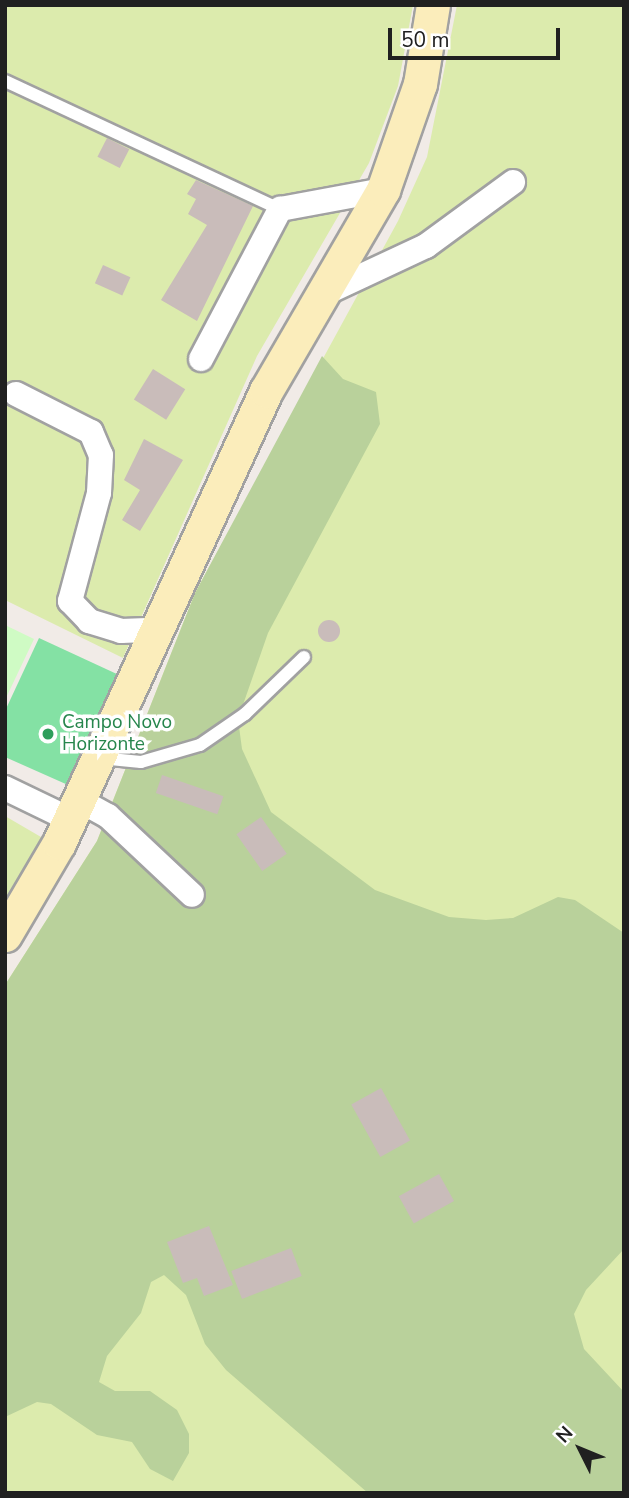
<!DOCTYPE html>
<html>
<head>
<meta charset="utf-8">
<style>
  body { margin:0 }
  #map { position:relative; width:629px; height:1498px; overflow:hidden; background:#f1ebe7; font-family:"Nunito Sans",sans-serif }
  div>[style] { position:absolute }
  .grass>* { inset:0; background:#dcebad }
  .forest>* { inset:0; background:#b9d19b }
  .park>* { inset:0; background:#cffbc4 }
  .pitch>* { inset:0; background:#84e1a4 }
  .building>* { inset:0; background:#c9bcba; transform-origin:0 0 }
  .round { border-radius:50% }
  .roads { filter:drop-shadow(2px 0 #a1a1a1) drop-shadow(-2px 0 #a1a1a1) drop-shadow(0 2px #a1a1a1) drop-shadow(0 -2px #a1a1a1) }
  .service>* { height:12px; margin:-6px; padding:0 6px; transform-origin:6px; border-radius:6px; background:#fff }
  .minor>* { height:24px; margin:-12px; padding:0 12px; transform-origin:12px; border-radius:12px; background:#fff }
  .secondary>* { height:33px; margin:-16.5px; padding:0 16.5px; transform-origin:16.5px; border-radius:16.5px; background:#fbedbb }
  .dots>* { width:19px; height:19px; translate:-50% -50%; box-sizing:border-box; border:4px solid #fff; border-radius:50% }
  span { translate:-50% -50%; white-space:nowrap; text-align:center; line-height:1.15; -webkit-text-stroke:7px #fff; paint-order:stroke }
  .leisure-label { font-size:19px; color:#27864d }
  .left { translate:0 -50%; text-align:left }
  .frame { position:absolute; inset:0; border:7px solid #202020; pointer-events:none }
  .north { position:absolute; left:545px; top:1414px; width:70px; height:70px; -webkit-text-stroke:5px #fff; paint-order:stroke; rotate:313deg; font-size:19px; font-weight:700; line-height:28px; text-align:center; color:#202020 }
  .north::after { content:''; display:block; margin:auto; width:24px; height:32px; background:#202020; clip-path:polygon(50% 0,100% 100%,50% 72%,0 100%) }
  .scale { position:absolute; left:388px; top:28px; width:172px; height:32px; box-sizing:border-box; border:4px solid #202020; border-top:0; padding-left:9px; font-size:21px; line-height:24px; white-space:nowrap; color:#202020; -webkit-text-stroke:5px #fff; paint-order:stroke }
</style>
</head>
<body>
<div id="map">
  <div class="grass">
    <div style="clip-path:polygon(5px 5px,413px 5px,398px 86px,369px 163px,257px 356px,123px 658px,5px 600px)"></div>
    <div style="clip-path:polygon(457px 5px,624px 5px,624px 1493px,5px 1493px,5px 985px,97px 841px,195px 593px,398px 221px,427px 157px)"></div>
    <div style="clip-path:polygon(5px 816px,41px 837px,39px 853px,5px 908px)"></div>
  </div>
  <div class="forest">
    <div style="clip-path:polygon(322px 356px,343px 379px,376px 392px,380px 424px,268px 633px,238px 719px,242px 749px,271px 812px,375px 890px,449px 917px,486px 920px,513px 918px,558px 897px,575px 900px,624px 933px,624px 1249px,586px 1290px,574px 1314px,584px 1349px,624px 1392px,624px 1493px,368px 1493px,226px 1370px,205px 1344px,186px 1295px,164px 1275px,151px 1282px,141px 1313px,107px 1356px,99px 1382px,115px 1391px,150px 1391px,177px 1410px,189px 1434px,189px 1453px,173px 1481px,150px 1469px,132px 1442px,97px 1435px,51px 1404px,37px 1402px,5px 1417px,5px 985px,97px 841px,195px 593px)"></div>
  </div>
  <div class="park">
    <div style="clip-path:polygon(5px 625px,34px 639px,5px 700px)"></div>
  </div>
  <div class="pitch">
    <div style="clip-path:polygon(39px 638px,119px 675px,68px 785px,5px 757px,5px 711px)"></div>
  </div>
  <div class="building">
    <div style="left:107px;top:138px;width:25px;height:21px;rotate:27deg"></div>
    <div style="clip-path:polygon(196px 180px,253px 206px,197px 321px,161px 300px,207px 225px,188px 214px,196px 199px,187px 194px)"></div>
    <div style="left:103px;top:265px;width:30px;height:20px;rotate:24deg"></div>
    <div style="left:153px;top:369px;width:38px;height:36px;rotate:32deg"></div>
    <div style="clip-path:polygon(144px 439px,183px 460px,140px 531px,122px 520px,140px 490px,124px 480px)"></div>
    <div class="round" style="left:318px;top:620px;width:22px;height:22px"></div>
    <div style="left:162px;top:775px;width:65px;height:19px;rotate:19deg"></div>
    <div style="left:261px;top:817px;width:45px;height:30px;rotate:55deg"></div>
    <div style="left:381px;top:1088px;width:60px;height:34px;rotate:61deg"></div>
    <div style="left:439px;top:1174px;width:31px;height:46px;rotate:61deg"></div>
    <div style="clip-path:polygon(209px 1226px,233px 1285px,204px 1296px,197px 1278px,183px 1283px,167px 1242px)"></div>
    <div style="left:291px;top:1248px;width:30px;height:64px;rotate:69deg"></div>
  </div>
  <div class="roads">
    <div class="service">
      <div style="left:5px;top:81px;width:303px;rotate:25deg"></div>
      <div style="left:100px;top:758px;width:41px;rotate:5.6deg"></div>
      <div style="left:141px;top:762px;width:61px;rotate:-16.1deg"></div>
      <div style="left:200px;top:745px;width:55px;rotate:-34.6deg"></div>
      <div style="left:245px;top:714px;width:82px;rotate:-44deg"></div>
    </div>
    <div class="minor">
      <div style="left:321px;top:295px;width:116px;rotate:-25deg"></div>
      <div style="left:426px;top:246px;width:108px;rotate:-36.3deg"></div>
      <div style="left:201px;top:359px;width:170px;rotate:-62.2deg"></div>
      <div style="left:280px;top:209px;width:105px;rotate:-10.5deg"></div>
      <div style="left:16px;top:394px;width:84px;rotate:26.9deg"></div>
      <div style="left:91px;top:432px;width:25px;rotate:67deg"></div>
      <div style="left:101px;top:455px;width:38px;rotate:93deg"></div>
      <div style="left:99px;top:493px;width:112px;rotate:105deg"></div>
      <div style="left:70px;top:601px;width:28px;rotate:46deg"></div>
      <div style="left:89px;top:621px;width:34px;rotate:17deg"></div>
      <div style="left:121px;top:631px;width:33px;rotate:-2deg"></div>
      <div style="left:5px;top:788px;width:71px;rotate:25.8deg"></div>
      <div style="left:79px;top:800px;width:33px;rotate:29deg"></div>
      <div style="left:108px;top:816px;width:115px;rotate:43.2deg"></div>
    </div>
    <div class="secondary">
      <div style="left:5px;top:935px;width:107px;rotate:-59.6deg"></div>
      <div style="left:59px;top:843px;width:497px;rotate:-65.4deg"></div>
      <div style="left:266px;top:391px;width:233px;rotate:-59.8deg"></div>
      <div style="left:383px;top:190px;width:112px;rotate:-70.8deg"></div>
      <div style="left:420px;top:84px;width:80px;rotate:-80.7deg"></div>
    </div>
  </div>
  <div class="dots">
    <div style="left:48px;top:734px;background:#2e9e5b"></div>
  </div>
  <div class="leisure-label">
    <span class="left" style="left:62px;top:734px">Campo Novo<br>Horizonte</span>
  </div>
  <div class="frame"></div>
  <div class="north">N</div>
  <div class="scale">50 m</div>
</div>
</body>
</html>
